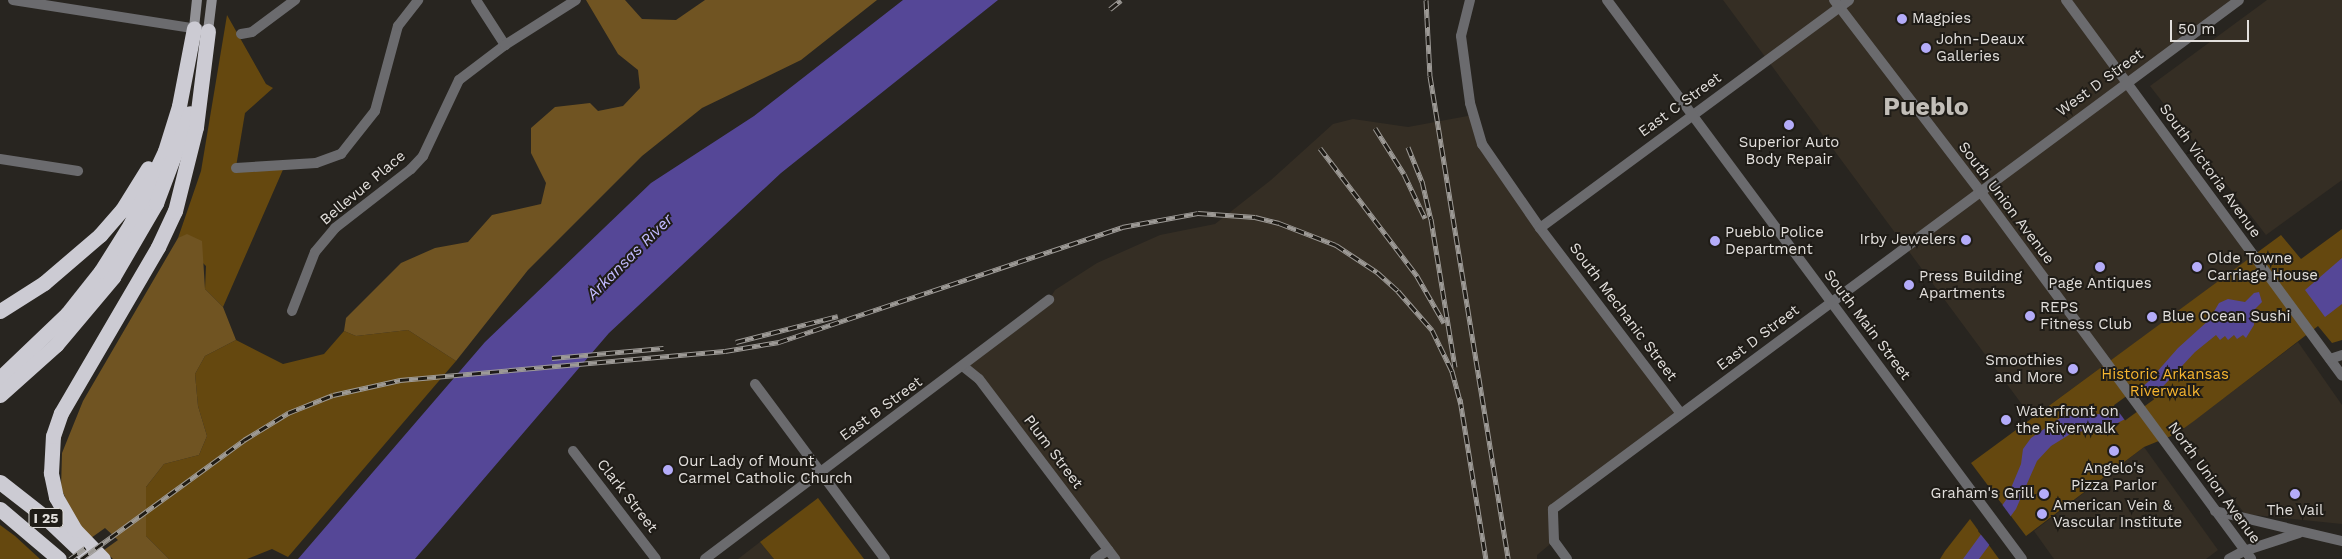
<!DOCTYPE html>
<html>
<head>
<meta charset="utf-8">
<style>
  body { margin:0 }
  #map { position:relative; width:2342px; height:559px; overflow:hidden; background:#282520; font-family:"Work Sans",sans-serif }
  div>[style] { position:absolute }
  .built>* { inset:0; background:#352e24 }
  .green>* { inset:0; background:#65480f }
  .forest>* { inset:0; background:#705422 }
  .water>* { inset:0; background:#554797 }
  .pier>* { inset:0; background:#282520; transform-origin:0 0 }
  .minor>* { height:10px; margin:-5px; padding:0 5px; transform-origin:5px; border-radius:5px; background:#6b6b6e }
  .tertiary>* { height:10px; margin:-5px; padding:0 5px; transform-origin:5px; border-radius:5px; background:#6b6b6e }
  .secondary>* { height:10px; margin:-5px; padding:0 5px; transform-origin:5px; border-radius:5px; background:#929296 }
  .motorway>* { height:15px; margin:-7.5px; padding:0 7.5px; transform-origin:7.5px; border-radius:7.5px; background:#cccbd3 }
  .rail>* { height:5px; margin-top:-2.5px; transform-origin:0; background:repeating-linear-gradient(90deg,#1f1c17 0 9px,#9d9a96 0 18px); box-sizing:border-box; border-block:1px solid #9d9a96 }
  .dots>* { width:14px; height:14px; translate:-50% -50%; box-sizing:border-box; border:2px solid #1f1c17; border-radius:50% }
  span { translate:-50% -50%; white-space:nowrap; text-align:center; line-height:1.15; -webkit-text-stroke:4px #1f1c17; paint-order:stroke }
  .shield-label span { padding:1px 4px; background:#1f1c17; border:1px solid; border-radius:4px; -webkit-text-stroke-width:0 }
  .shield-label { font-size:14px; color:#e2dfdc; font-weight:700 }
  .poi-label { font-size:15px; color:#e2dfdc }
  .left { translate:0 -50%; text-align:left }
  .right { translate:-100% -50%; text-align:right }
  .street-label { font-size:15px; color:#e2dfdc }
  .park-label { font-size:15px; color:#f8b630 }
  .water-label { font-size:16px; color:#c1bafe; font-style:italic }
  .town-label { font-size:25px; color:#c2beb8; font-weight:700 }
  .scale { position:absolute; left:2170px; top:20px; width:79px; height:22px; box-sizing:border-box; border:2px solid #e2dfdc; border-top:0; padding-left:6px; font-size:15px; line-height:18px; white-space:nowrap; color:#e2dfdc; -webkit-text-stroke:4px #1f1c17; paint-order:stroke }
</style>
</head>
<body>
<div id="map">
  <div class="built">
    <div style="clip-path:polygon(1723px 0,2239px 0,2126px 82px,2254px 256px,2032px 418px)"></div>
    <div style="clip-path:polygon(2267px 0,2342px 0,2342px 180px,2266px 235px,2150px 86px)"></div>
    <div style="clip-path:polygon(1473px 115px,1482px 144px,1681px 414px,1553px 509px,1554px 541px,1537px 555px,1537px 559px,1115px 559px,964px 367px,1049px 300px,1055px 290px,1097px 263px,1160px 235px,1215px 224px,1271px 180px,1333px 124px,1353px 119px,1408px 127px)"></div>
    <div style="clip-path:polygon(2298px 342px,2342px 405px,2342px 524px,2245px 514px,2180px 431px)"></div>
    <div style="clip-path:polygon(2144px 447px,2218px 550px,2206px 559px,2054px 559px,2034px 531px)"></div>
    <div style="clip-path:polygon(760px 542px,774px 559px,738px 559px)"></div>
  </div>
  <div class="green">
    <div style="clip-path:polygon(227px 15px,266px 84px,273px 88px,245px 113px,236px 167px,285px 165px,223px 307px,205px 289px,206px 266px,178px 238px,201px 171px)"></div>
    <div style="clip-path:polygon(2342px 229px,2342px 340px,2332px 343px,2318px 326px,2194px 421px,2176px 434px,2144px 447px,2026px 536px,1971px 463px,2281px 235px,2301px 259px)"></div>
    <div style="clip-path:polygon(408px 330px,456px 361px,288px 557px,272px 549px,247px 559px,169px 559px,146px 536px,146px 487px,164px 464px,199px 455px,207px 436px,198px 406px,195px 374px,205px 356px,236px 340px,283px 364px,324px 354px,344px 331px,356px 336px)"></div>
    <div style="clip-path:polygon(818px 498px,864px 559px,774px 559px,760px 542px)"></div>
    <div style="clip-path:polygon(1970px 519px,1999px 559px,1940px 559px,1945px 551px)"></div>
    <div style="clip-path:polygon(0 525px,15px 536px,40px 559px,0 559px)"></div>
  </div>
  <div class="forest">
    <div style="clip-path:polygon(586px 0,625px 0,642px 19px,676px 20px,705px 0,877px 0,801px 60px,702px 108px,642px 156px,528px 270px,456px 361px,408px 330px,356px 336px,344px 331px,346px 318px,401px 263px,435px 248px,468px 242px,492px 215px,541px 204px,546px 183px,531px 153px,531px 128px,555px 107px,590px 103px,598px 111px,623px 106px,640px 88px,638px 70px,618px 54px)"></div>
    <div style="clip-path:polygon(187px 234px,202px 241px,205px 289px,223px 307px,236px 340px,205px 356px,195px 374px,198px 406px,207px 436px,199px 455px,164px 464px,146px 487px,146px 536px,169px 559px,113px 559px,104px 550px,118px 540px,105px 528px,91px 538px,74px 517px,61px 488px,62px 453px,83px 401px,178px 238px)"></div>
  </div>
  <div class="water">
    <div style="clip-path:polygon(903px 0,998px 0,781px 173px,609px 333px,415px 559px,298px 559px,485px 342px,651px 183px,754px 116px)"></div>
    <div style="clip-path:polygon(2342px 258px,2342px 304px,2325px 317px,2305px 290px)"></div>
    <div style="clip-path:polygon(2259px 292px,2262px 302px,2253px 311px,2254px 325px,2246px 338px,2243px 335px,2237px 339px,2234px 335px,2228px 340px,2225px 336px,2220px 340px,2216px 335px,2195px 352px,2155px 395px,2127px 418px,2112px 426px,2072px 433px,2051px 446px,2037px 461px,2016px 509px,1979px 559px,1963px 559px,2006px 500px,2021px 464px,2023px 449px,2031px 438px,2063px 416px,2102px 414px,2119px 407px,2148px 382px,2178px 348px,2209px 320px,2219px 303px,2228px 299px,2245px 302px,2254px 293px)"></div>
  </div>
  <div class="pier">
    <div style="left:2143px;top:384px;width:19px;height:36px;rotate:54deg"></div>
    <div style="clip-path:polygon(2001px 503px,2012px 518px,1991px 547px,1978px 531px)"></div>
  </div>
  <div class="minor">
    <div style="left:13px;top:0;width:188px;rotate:8.9deg"></div>
    <div style="left:476px;top:0;width:54px;rotate:57.2deg"></div>
    <div style="left:1470px;top:0;width:37px;rotate:104deg"></div>
    <div style="left:1461px;top:36px;width:68px;rotate:82.3deg"></div>
    <div style="left:1470px;top:103px;width:43px;rotate:73.7deg"></div>
    <div style="left:1482px;top:144px;width:102px;rotate:55.4deg"></div>
    <div style="left:1540px;top:228px;width:233px;rotate:52.8deg"></div>
    <div style="left:2066px;top:0;width:466px;rotate:53.7deg"></div>
    <div style="left:241px;top:34px;width:11px;rotate:-10deg"></div>
    <div style="left:252px;top:32px;width:54px;rotate:-36.7deg"></div>
    <div style="left:0;top:159px;width:79px;rotate:8.7deg"></div>
    <div style="left:236px;top:168px;width:80px;rotate:-3.6deg"></div>
    <div style="left:316px;top:163px;width:27px;rotate:-20deg"></div>
    <div style="left:341px;top:154px;width:55px;rotate:-51.7deg"></div>
    <div style="left:375px;top:111px;width:88px;rotate:-74.9deg"></div>
    <div style="left:398px;top:26px;width:33px;rotate:-52deg"></div>
    <div style="left:1540px;top:228px;width:384px;rotate:-36.4deg"></div>
    <div style="left:292px;top:311px;width:63px;rotate:-68.7deg"></div>
    <div style="left:315px;top:252px;width:31px;rotate:-50deg"></div>
    <div style="left:335px;top:228px;width:96px;rotate:-37.8deg"></div>
    <div style="left:411px;top:169px;width:18px;rotate:-47deg"></div>
    <div style="left:423px;top:156px;width:84px;rotate:-64.7deg"></div>
    <div style="left:459px;top:80px;width:58px;rotate:-37.3deg"></div>
    <div style="left:505px;top:45px;width:84px;rotate:-32.4deg"></div>
    <div style="left:2330px;top:359px;width:13px;rotate:-18deg"></div>
    <div style="left:964px;top:367px;width:19px;rotate:39deg"></div>
    <div style="left:979px;top:379px;width:226px;rotate:52.9deg"></div>
    <div style="left:755px;top:384px;width:218px;rotate:53.4deg"></div>
    <div style="left:573px;top:451px;width:136px;rotate:52.5deg"></div>
    <div style="left:705px;top:559px;width:431px;rotate:-37deg"></div>
    <div style="left:1095px;top:559px;width:16px;rotate:-35deg"></div>
    <div style="left:1567px;top:559px;width:22px;rotate:-126deg"></div>
    <div style="left:1554px;top:541px;width:32px;rotate:-92deg"></div>
    <div style="left:1553px;top:509px;width:854px;rotate:-36.57deg"></div>
    <div style="left:2229px;top:559px;width:17px;rotate:-28deg"></div>
  </div>
  <div class="tertiary">
    <div style="left:1607px;top:0;width:696px;rotate:53.41deg"></div>
    <div style="left:1834px;top:0;width:240px;rotate:52.6deg"></div>
    <div style="left:1980px;top:191px;width:457px;rotate:53.6deg"></div>
    <div style="left:2215px;top:511px;width:130px;rotate:13.3deg"></div>
    <div style="left:2244px;top:551px;width:58px;rotate:-18.1deg"></div>
  </div>
  <div class="secondary">
    <div style="left:194px;top:28px;width:28px;rotate:-84deg"></div>
    <div style="left:208px;top:31px;width:31px;rotate:-83deg"></div>
  </div>
  <div class="motorway">
    <div style="left:0;top:311px;width:52px;rotate:-32.5deg"></div>
    <div style="left:44px;top:283px;width:74px;rotate:-40.6deg"></div>
    <div style="left:100px;top:235px;width:33px;rotate:-49deg"></div>
    <div style="left:122px;top:210px;width:49px;rotate:-58.2deg"></div>
    <div style="left:0;top:378px;width:93px;rotate:-43.7deg"></div>
    <div style="left:67px;top:314px;width:55px;rotate:-51.7deg"></div>
    <div style="left:101px;top:271px;width:54px;rotate:-57.8deg"></div>
    <div style="left:130px;top:225px;width:82px;rotate:-64.7deg"></div>
    <div style="left:165px;top:151px;width:47px;rotate:-72.7deg"></div>
    <div style="left:179px;top:106px;width:79px;rotate:-79.1deg"></div>
    <div style="left:0;top:395px;width:75px;rotate:-41.8deg"></div>
    <div style="left:56px;top:345px;width:89px;rotate:-50deg"></div>
    <div style="left:113px;top:277px;width:86px;rotate:-59.8deg"></div>
    <div style="left:156px;top:203px;width:96px;rotate:-69.3deg"></div>
    <div style="left:0;top:482px;width:58px;rotate:38deg"></div>
    <div style="left:46px;top:518px;width:59px;rotate:43.6deg"></div>
    <div style="left:0;top:509px;width:77px;rotate:40.3deg"></div>
    <div style="left:103px;top:559px;width:40px;rotate:-134deg"></div>
    <div style="left:75px;top:530px;width:38px;rotate:-120deg"></div>
    <div style="left:56px;top:497px;width:25px;rotate:-102deg"></div>
    <div style="left:51px;top:473px;width:37px;rotate:-87deg"></div>
    <div style="left:53px;top:436px;width:24px;rotate:-71deg"></div>
    <div style="left:61px;top:413px;width:192px;rotate:-59.7deg"></div>
    <div style="left:158px;top:247px;width:40px;rotate:-65deg"></div>
    <div style="left:175px;top:211px;width:87px;rotate:-76deg"></div>
    <div style="left:196px;top:127px;width:97px;rotate:-82.9deg"></div>
  </div>
  <div class="rail">
    <div style="left:1426px;top:0;width:76px;rotate:87deg"></div>
    <div style="left:1430px;top:76px;width:489px;rotate:80.8deg"></div>
    <div style="left:1110px;top:9px;width:14px;rotate:-39deg"></div>
    <div style="left:1375px;top:128px;width:54px;rotate:57.8deg"></div>
    <div style="left:1404px;top:174px;width:49px;rotate:64.5deg"></div>
    <div style="left:1408px;top:147px;width:37px;rotate:68deg"></div>
    <div style="left:1422px;top:181px;width:39px;rotate:77deg"></div>
    <div style="left:1431px;top:219px;width:150px;rotate:80.8deg"></div>
    <div style="left:1320px;top:148px;width:161px;rotate:52.8deg"></div>
    <div style="left:1417px;top:276px;width:54px;rotate:60.1deg"></div>
    <div style="left:736px;top:342px;width:105px;rotate:-14.3deg"></div>
    <div style="left:552px;top:358px;width:112px;rotate:-5.1deg"></div>
    <div style="left:1460px;top:399px;width:162px;rotate:80.8deg"></div>
    <div style="left:70px;top:559px;width:19px;rotate:-36deg"></div>
    <div style="left:81px;top:559px;width:202px;rotate:-36.1deg"></div>
    <div style="left:244px;top:440px;width:52px;rotate:-31.5deg"></div>
    <div style="left:288px;top:413px;width:48px;rotate:-21.8deg"></div>
    <div style="left:333px;top:395px;width:69px;rotate:-12.6deg"></div>
    <div style="left:400px;top:380px;width:326px;rotate:-5.1deg"></div>
    <div style="left:725px;top:351px;width:55px;rotate:-9.5deg"></div>
    <div style="left:779px;top:342px;width:362px;rotate:-18.5deg"></div>
    <div style="left:1122px;top:227px;width:77px;rotate:-10.4deg"></div>
    <div style="left:1198px;top:213px;width:57px;rotate:4deg"></div>
    <div style="left:1255px;top:217px;width:25px;rotate:14deg"></div>
    <div style="left:1279px;top:223px;width:61px;rotate:21.1deg"></div>
    <div style="left:1336px;top:245px;width:49px;rotate:33.4deg"></div>
    <div style="left:1377px;top:272px;width:28px;rotate:42deg"></div>
    <div style="left:1398px;top:291px;width:52px;rotate:48.9deg"></div>
    <div style="left:1432px;top:330px;width:46px;rotate:64deg"></div>
    <div style="left:1452px;top:371px;width:34px;rotate:75deg"></div>
  </div>
  <div class="dots">
    <div style="left:1902px;top:19px;background:#b4acf9"></div>
    <div style="left:1926px;top:48px;background:#b4acf9"></div>
    <div style="left:1789px;top:125px;background:#b4acf9"></div>
    <div style="left:1966px;top:240px;background:#b4acf9"></div>
    <div style="left:1715px;top:241px;background:#b4acf9"></div>
    <div style="left:2100px;top:267px;background:#b4acf9"></div>
    <div style="left:2197px;top:267px;background:#b4acf9"></div>
    <div style="left:1909px;top:285px;background:#b4acf9"></div>
    <div style="left:2030px;top:316px;background:#b4acf9"></div>
    <div style="left:2152px;top:317px;background:#b4acf9"></div>
    <div style="left:2073px;top:369px;background:#b4acf9"></div>
    <div style="left:2006px;top:420px;background:#b4acf9"></div>
    <div style="left:2114px;top:451px;background:#b4acf9"></div>
    <div style="left:668px;top:470px;background:#b4acf9"></div>
    <div style="left:2044px;top:494px;background:#b4acf9"></div>
    <div style="left:2295px;top:494px;background:#b4acf9"></div>
    <div style="left:2042px;top:514px;background:#b4acf9"></div>
  </div>
  <div class="shield-label">
    <span style="left:46px;top:518px">I 25</span>
  </div>
  <div class="poi-label">
    <span class="left" style="left:1912px;top:19px">Magpies</span>
    <span class="left" style="left:1936px;top:48px">John-Deaux<br>Galleries</span>
    <span style="left:1789px;top:151px">Superior Auto<br>Body Repair</span>
    <span class="left" style="left:1725px;top:241px">Pueblo Police<br>Department</span>
    <span class="right" style="left:1956px;top:240px">Irby Jewelers</span>
    <span class="left" style="left:2207px;top:267px">Olde Towne<br>Carriage House</span>
    <span class="left" style="left:1919px;top:285px">Press Building<br>Apartments</span>
    <span style="left:2100px;top:284px">Page Antiques</span>
    <span class="left" style="left:2040px;top:316px">REPS<br>Fitness Club</span>
    <span class="left" style="left:2162px;top:317px">Blue Ocean Sushi</span>
    <span class="right" style="left:2063px;top:369px">Smoothies<br>and More</span>
    <span class="left" style="left:2016px;top:420px">Waterfront on<br>the Riverwalk</span>
    <span class="left" style="left:678px;top:470px">Our Lady of Mount<br>Carmel Catholic Church</span>
    <span style="left:2114px;top:477px">Angelo's<br>Pizza Parlor</span>
    <span class="right" style="left:2034px;top:494px">Graham's Grill</span>
    <span class="left" style="left:2053px;top:514px">American Vein &amp;<br>Vascular Institute</span>
    <span style="left:2295px;top:511px">The Vail</span>
  </div>
  <div class="street-label">
    <span style="left:2100px;top:83px;rotate:-36deg">West D Street</span>
    <span style="left:1680px;top:105px;rotate:-36deg">East C Street</span>
    <span style="left:2210px;top:171px;rotate:54deg">South Victoria Avenue</span>
    <span style="left:363px;top:188px;rotate:-40deg">Bellevue Place</span>
    <span style="left:2006px;top:203px;rotate:53deg">South Union Avenue</span>
    <span style="left:1623px;top:312px;rotate:53deg">South Mechanic Street</span>
    <span style="left:1867px;top:325px;rotate:53deg">South Main Street</span>
    <span style="left:1758px;top:338px;rotate:-37deg">East D Street</span>
    <span style="left:881px;top:409px;rotate:-36deg">East B Street</span>
    <span style="left:1053px;top:452px;rotate:53deg">Plum Street</span>
    <span style="left:2214px;top:483px;rotate:54deg">North Union Avenue</span>
    <span style="left:627px;top:496px;rotate:52deg">Clark Street</span>
  </div>
  <div class="park-label">
    <span style="left:2165px;top:383px">Historic Arkansas<br>Riverwalk</span>
  </div>
  <div class="water-label">
    <span style="left:630px;top:257px;rotate:-45deg">Arkansas River</span>
  </div>
  <div class="town-label">
    <span style="left:1926px;top:107px">Pueblo</span>
  </div>
  <div class="scale">50 m</div>
</div>
</body>
</html>
